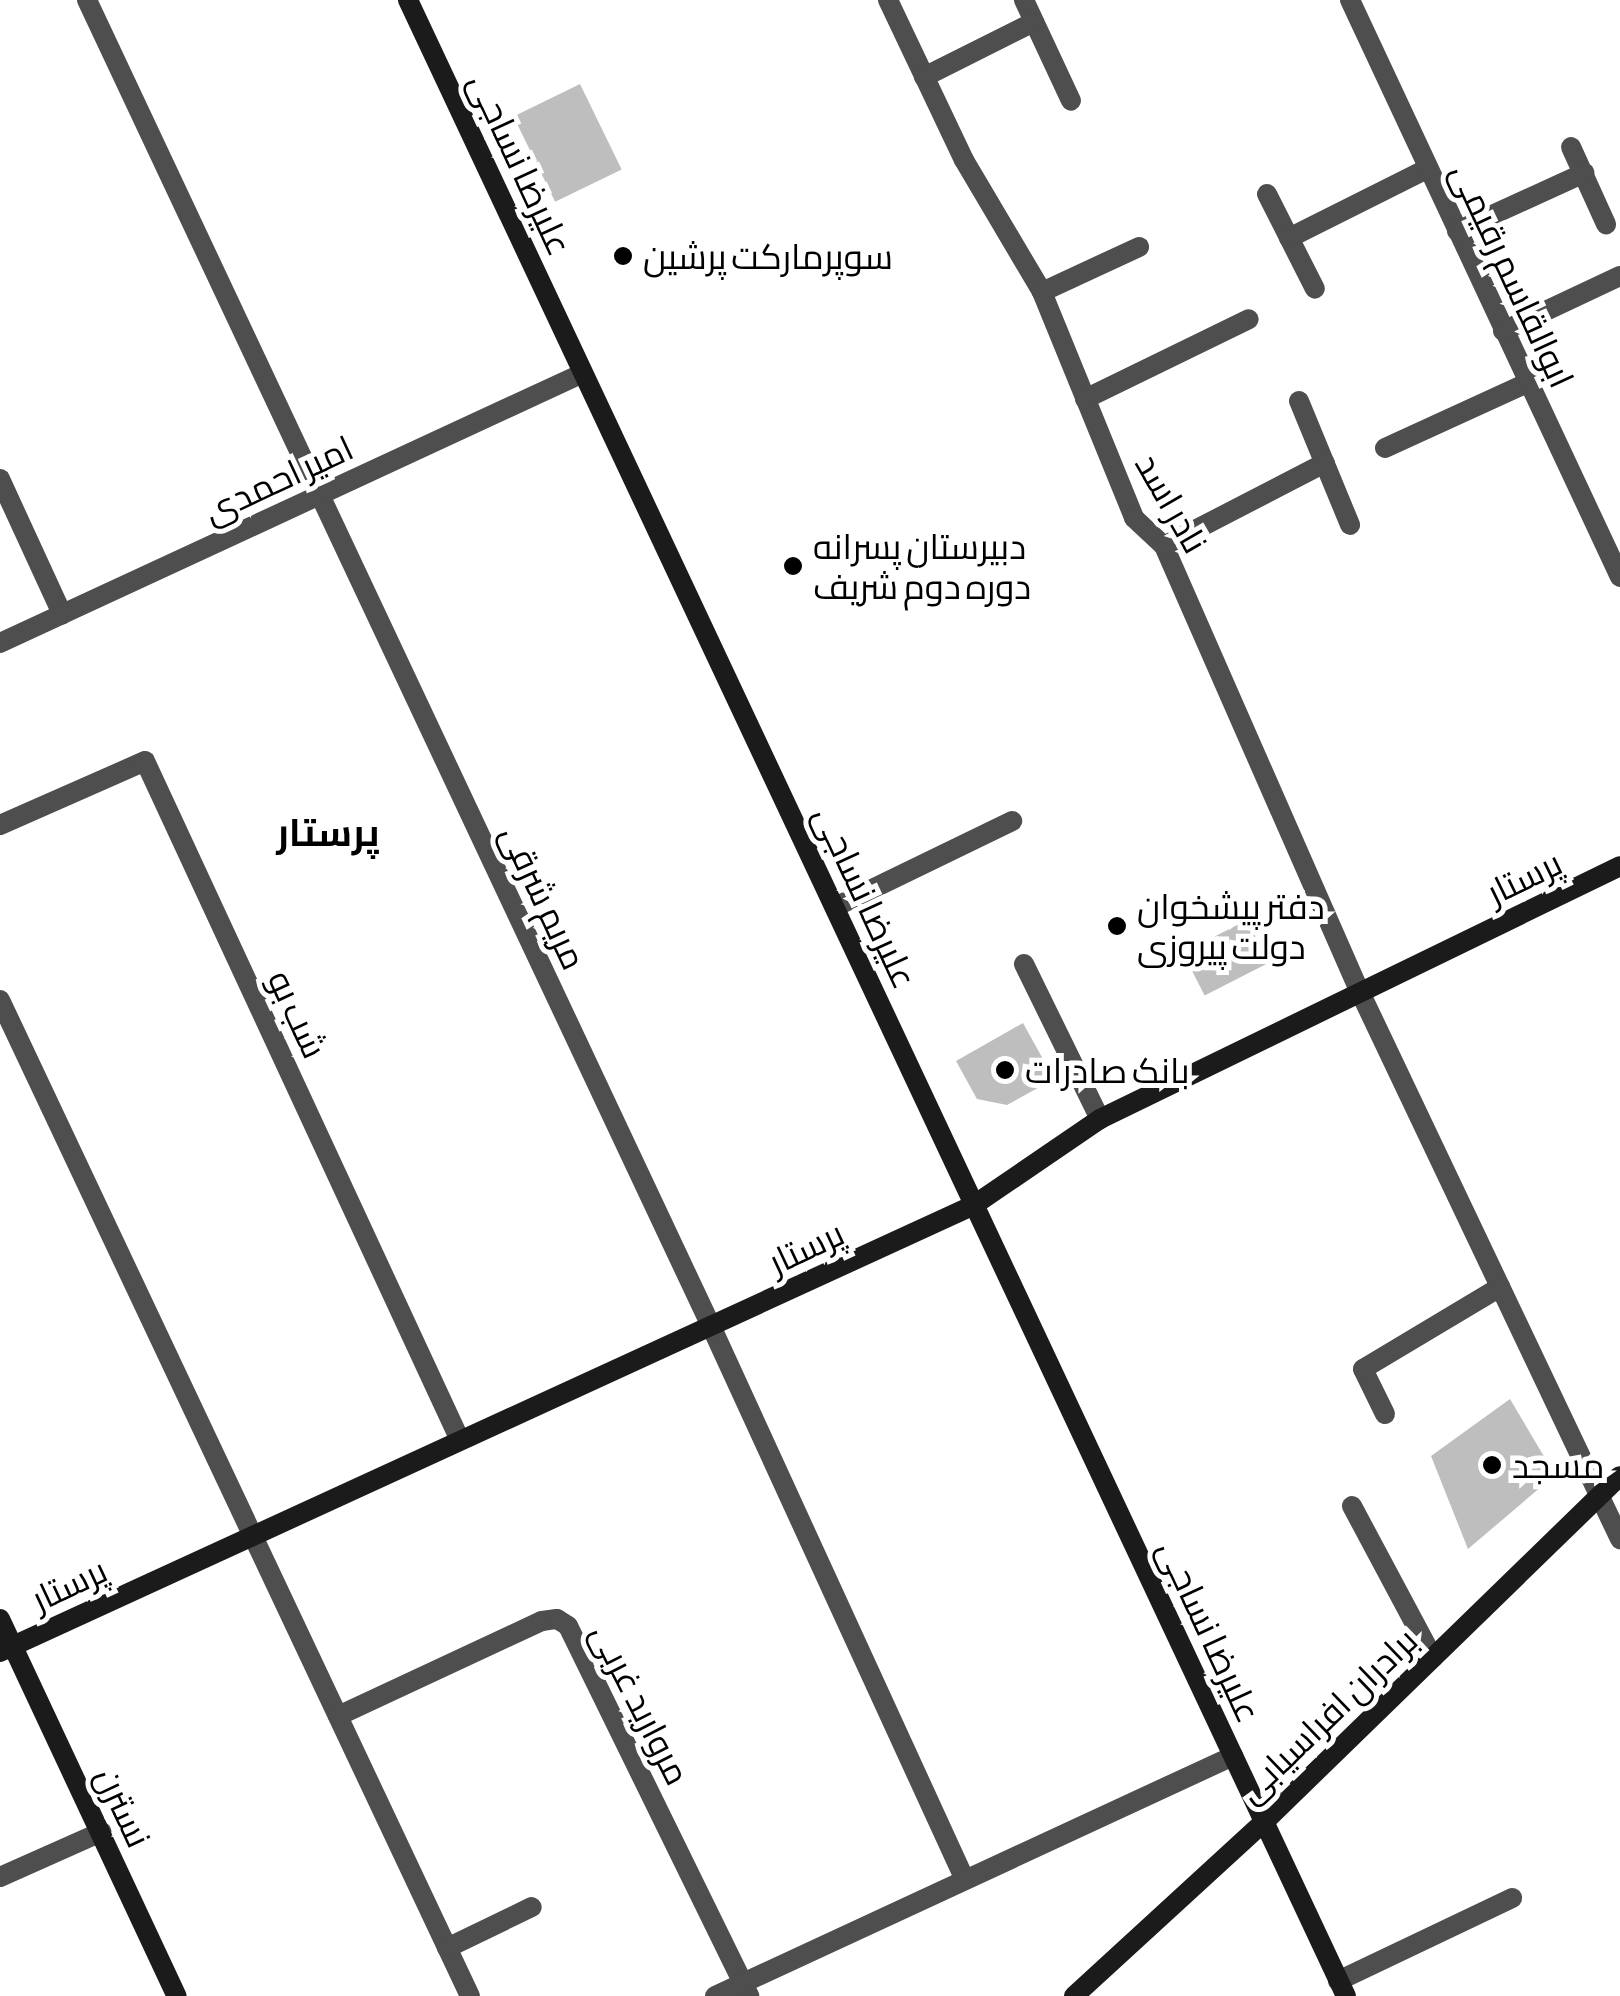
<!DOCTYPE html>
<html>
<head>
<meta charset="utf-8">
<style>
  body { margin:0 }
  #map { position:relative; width:1620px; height:1996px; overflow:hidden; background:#fff; font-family:"Asap Condensed",Cairo,sans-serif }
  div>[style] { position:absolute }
  .building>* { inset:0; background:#bebebe; transform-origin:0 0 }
  .lane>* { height:20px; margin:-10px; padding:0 10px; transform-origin:10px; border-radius:10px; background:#4e4e4e }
  .street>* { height:20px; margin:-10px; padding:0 10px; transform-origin:10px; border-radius:10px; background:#4e4e4e }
  .secondary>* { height:20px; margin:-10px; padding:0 10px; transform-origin:10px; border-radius:10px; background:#1b1b1b }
  .dots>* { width:28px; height:28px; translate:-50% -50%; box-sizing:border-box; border:5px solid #fff; border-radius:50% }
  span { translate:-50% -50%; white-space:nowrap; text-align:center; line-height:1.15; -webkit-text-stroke:10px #fff; paint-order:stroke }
  .street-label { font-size:35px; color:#000 }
  .poi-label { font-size:35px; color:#000 }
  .left { translate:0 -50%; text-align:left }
  .neighbourhood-label { font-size:38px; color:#000; font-weight:700 }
</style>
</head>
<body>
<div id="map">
  <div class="building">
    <div style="left:580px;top:84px;width:95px;height:74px;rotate:64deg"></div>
    <div style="left:1247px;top:920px;width:48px;height:72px;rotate:63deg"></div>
    <div style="clip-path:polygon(1023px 1023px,1054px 1079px,1007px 1105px,977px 1099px,956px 1061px)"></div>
    <div style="clip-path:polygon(1510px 1399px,1555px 1475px,1468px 1549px,1431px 1456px)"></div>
  </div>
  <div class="lane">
    <div style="left:1267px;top:194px;width:106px;rotate:63.2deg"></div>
    <div style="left:1289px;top:238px;width:154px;rotate:-26.6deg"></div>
    <div style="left:1385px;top:448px;width:156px;rotate:-24.6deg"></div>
  </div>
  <div class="street">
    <div style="left:87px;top:0;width:1465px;rotate:64.8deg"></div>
    <div style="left:711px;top:1326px;width:609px;rotate:65.37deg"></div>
    <div style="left:888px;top:0;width:177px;rotate:64.6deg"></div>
    <div style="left:964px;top:160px;width:153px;rotate:59.4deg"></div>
    <div style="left:1042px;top:292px;width:244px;rotate:67.8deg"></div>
    <div style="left:1134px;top:518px;width:41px;rotate:43deg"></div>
    <div style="left:1164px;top:546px;width:487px;rotate:66.3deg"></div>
    <div style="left:1360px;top:992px;width:606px;rotate:64.58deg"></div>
    <div style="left:1024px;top:0;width:111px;rotate:65deg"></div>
    <div style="left:1350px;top:0;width:637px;rotate:64.92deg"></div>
    <div style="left:924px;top:77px;width:123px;rotate:-26.6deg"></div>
    <div style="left:1571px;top:147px;width:85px;rotate:65.6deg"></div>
    <div style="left:1457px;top:231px;width:140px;rotate:-24.5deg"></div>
    <div style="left:1042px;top:292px;width:107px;rotate:-24.9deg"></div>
    <div style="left:1503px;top:331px;width:129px;rotate:-25.2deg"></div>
    <div style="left:1085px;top:399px;width:182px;rotate:-26deg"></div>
    <div style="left:1299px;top:401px;width:134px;rotate:67.6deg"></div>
    <div style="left:0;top:479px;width:149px;rotate:65.3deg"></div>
    <div style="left:1164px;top:546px;width:181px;rotate:-27.3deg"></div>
    <div style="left:0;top:643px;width:642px;rotate:-24.85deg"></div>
    <div style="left:0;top:825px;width:158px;rotate:-23.8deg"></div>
    <div style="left:145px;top:761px;width:746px;rotate:65.12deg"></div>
    <div style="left:835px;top:907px;width:197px;rotate:-25.9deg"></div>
    <div style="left:1024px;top:964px;width:173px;rotate:63.9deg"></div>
    <div style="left:0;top:1000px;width:1101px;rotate:64.74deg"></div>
    <div style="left:1385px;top:1414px;width:50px;rotate:-116.1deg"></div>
    <div style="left:1363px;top:1369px;width:160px;rotate:-30.9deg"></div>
    <div style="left:1352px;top:1506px;width:172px;rotate:61.9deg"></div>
    <div style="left:338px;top:1716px;width:225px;rotate:-25deg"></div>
    <div style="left:542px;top:1621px;width:15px;rotate:-8deg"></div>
    <div style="left:557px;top:1619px;width:13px;rotate:32deg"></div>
    <div style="left:568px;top:1626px;width:412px;rotate:63.9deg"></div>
    <div style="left:0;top:1877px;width:111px;rotate:-24deg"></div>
    <div style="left:447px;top:1948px;width:94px;rotate:-25.8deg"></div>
    <div style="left:1338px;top:1981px;width:193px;rotate:-25.5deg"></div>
    <div style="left:715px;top:1996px;width:571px;rotate:-24.86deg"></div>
  </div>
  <div class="secondary">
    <div style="left:408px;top:0;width:2205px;rotate:64.83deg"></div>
    <div style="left:0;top:1619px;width:416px;rotate:64.9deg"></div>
    <div style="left:0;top:1652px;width:1072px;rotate:-24.65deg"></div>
    <div style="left:974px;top:1205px;width:153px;rotate:-34.3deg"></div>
    <div style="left:1100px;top:1119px;width:578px;rotate:-25.94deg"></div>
    <div style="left:1074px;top:1996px;width:258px;rotate:-42.5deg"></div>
    <div style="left:1264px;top:1822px;width:496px;rotate:-44.2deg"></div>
  </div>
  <div class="dots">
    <div style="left:623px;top:256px;background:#000"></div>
    <div style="left:793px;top:566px;background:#000"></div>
    <div style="left:1117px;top:926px;background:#000"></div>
    <div style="left:1005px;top:1070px;background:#000"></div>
    <div style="left:1492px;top:1465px;background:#000"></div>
  </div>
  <div class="street-label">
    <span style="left:521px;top:164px;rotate:65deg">علیرضا نساجی</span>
    <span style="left:1513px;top:275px;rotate:65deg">ابوالقاسم رقیمی</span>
    <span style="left:278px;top:479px;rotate:-25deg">امیر احمدی</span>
    <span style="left:1172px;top:503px;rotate:60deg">نادر اسد</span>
    <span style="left:1524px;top:877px;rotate:-26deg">پرستار</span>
    <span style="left:544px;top:897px;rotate:65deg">مریم شرقی</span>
    <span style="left:866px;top:897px;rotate:65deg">علیرضا نساجی</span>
    <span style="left:298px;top:1014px;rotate:65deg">شب بو</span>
    <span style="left:806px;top:1247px;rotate:-25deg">پرستار</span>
    <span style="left:69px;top:1584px;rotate:-25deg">پرستار</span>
    <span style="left:1210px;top:1631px;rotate:65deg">علیرضا نساجی</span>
    <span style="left:641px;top:1704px;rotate:63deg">مروارید غربی</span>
    <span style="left:1327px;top:1715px;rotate:-44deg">برادران افراسیابی</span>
    <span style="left:124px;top:1807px;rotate:65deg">نسترن</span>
  </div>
  <div class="poi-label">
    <span class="left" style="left:643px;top:256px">سوپرمارکت پرشین</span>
    <span class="left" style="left:813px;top:566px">دبیرستان پسرانه<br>دوره دوم شریف</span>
    <span class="left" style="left:1137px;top:926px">دفتر پیشخوان<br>دولت پیروزی</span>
    <span class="left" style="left:1025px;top:1070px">بانک صادرات</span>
    <span class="left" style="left:1512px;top:1465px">مسجد</span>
  </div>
  <div class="neighbourhood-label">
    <span style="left:328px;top:833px">پرستار</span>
  </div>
</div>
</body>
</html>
